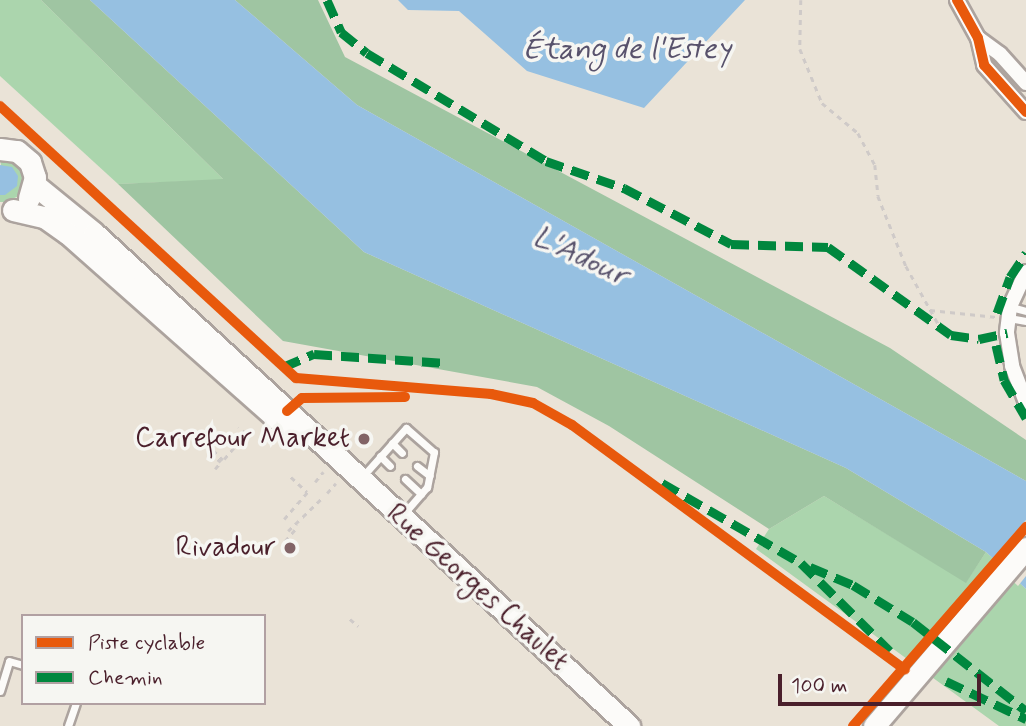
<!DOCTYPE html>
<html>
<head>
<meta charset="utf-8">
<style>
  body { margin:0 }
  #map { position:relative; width:1026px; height:726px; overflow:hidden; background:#eae3d7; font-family:Mynerve,sans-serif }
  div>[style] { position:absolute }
  .green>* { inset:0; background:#abd5ad }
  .forest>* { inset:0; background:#9fc5a2 }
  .water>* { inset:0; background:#96c0e1 }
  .pier>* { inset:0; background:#eae3d7 }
  .path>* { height:2.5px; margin-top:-1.25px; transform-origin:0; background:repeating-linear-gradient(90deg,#cfcac8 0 5px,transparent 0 10px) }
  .roads { filter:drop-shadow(2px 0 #aca39e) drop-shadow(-2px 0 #aca39e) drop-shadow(0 2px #aca39e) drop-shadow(0 -2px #aca39e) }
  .service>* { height:7px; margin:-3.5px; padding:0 3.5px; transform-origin:3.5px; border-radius:3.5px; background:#fcfbf9 }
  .minor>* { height:14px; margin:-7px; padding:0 7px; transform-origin:7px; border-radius:7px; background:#fcfbf9 }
  .secondary>* { height:21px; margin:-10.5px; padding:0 10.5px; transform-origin:10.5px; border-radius:10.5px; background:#fcfbf9 }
  .quiet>* { height:9px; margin-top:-4.5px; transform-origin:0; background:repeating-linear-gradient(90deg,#00873e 0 18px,transparent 0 27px) }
  .cycleway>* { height:10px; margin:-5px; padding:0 5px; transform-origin:5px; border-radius:5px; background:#e8590c }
  .dots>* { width:19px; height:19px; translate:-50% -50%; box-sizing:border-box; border:4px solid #f6f6f2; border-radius:50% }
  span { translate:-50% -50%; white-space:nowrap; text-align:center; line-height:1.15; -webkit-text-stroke:7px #f6f6f2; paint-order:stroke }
  .poi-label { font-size:28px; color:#4a1f2b }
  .right { translate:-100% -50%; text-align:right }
  .street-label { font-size:28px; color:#4a1f2b }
  .water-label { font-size:30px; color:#58526c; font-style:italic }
  .legend { position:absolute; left:21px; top:614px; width:245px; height:91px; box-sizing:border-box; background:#f6f6f2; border:2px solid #b1a0a2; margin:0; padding:9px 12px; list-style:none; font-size:21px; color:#4a1f2b }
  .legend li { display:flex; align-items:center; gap:14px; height:35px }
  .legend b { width:35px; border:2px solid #b1a0a2 }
  .scale { position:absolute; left:778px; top:674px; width:203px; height:32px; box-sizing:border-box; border:4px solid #4a1f2b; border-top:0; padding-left:9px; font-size:21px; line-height:24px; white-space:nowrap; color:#4a1f2b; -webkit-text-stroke:5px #f6f6f2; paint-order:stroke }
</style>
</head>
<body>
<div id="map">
  <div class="green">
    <div style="clip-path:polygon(0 0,41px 0,224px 180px,118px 184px,0 76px)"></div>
    <div style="clip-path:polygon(0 158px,17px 161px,25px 174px,19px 196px,5px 202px,0 202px,0 195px,5px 195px)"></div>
    <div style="clip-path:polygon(824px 496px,966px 582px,986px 552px,1026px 589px,1026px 726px,999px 726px,756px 549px,769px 529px)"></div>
  </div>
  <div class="forest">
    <div style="clip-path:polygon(41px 0,90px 0,364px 252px,846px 468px,986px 552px,966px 583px,824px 496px,769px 529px,609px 426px,537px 387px,283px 341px,118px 184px,223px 179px)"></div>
    <div style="clip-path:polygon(235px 0,318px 0,345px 57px,890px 348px,1026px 440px,1026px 481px,357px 105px)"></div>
  </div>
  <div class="water">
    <div style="clip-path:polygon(90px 0,235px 0,357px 105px,1026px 481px,1026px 589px,986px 552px,846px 468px,364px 252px)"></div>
    <div style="clip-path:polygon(398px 0,745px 0,644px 108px,527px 71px,459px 11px,408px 10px)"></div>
    <div style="clip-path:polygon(0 165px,12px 167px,18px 176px,17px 186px,5px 195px,0 195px)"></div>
  </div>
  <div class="pier">
    <div style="clip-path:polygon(1026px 520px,1026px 576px,1018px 586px,991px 561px)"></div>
  </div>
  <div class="path">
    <div style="left:801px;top:0;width:49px;rotate:91.2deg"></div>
    <div style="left:800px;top:49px;width:58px;rotate:67.8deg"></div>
    <div style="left:822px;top:103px;width:47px;rotate:39.8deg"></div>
    <div style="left:858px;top:133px;width:36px;rotate:62deg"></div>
    <div style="left:875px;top:165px;width:31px;rotate:84deg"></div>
    <div style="left:878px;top:196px;width:75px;rotate:68.2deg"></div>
    <div style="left:906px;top:266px;width:72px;rotate:60.9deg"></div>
    <div style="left:930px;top:310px;width:67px;rotate:6deg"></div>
    <div style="left:213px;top:450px;width:14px;rotate:45deg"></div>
    <div style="left:210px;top:453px;width:14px;rotate:39deg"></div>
    <div style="left:224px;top:459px;width:33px;rotate:-49deg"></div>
    <div style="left:246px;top:434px;width:10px;rotate:-143deg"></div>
    <div style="left:215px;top:469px;width:6px;rotate:-51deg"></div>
    <div style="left:291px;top:477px;width:22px;rotate:43deg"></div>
    <div style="left:315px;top:482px;width:13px;rotate:-51deg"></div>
    <div style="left:327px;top:493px;width:13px;rotate:-48deg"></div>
    <div style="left:284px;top:519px;width:40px;rotate:-49deg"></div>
    <div style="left:288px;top:531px;width:46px;rotate:-44.1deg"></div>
    <div style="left:285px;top:541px;width:20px;rotate:-49deg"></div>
    <div style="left:350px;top:619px;width:11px;rotate:41deg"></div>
  </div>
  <div class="roads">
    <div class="service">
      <div style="left:1011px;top:307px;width:16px;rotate:15deg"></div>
      <div style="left:1009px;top:318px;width:17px;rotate:10deg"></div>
      <div style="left:392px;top:443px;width:14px;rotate:45deg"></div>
      <div style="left:380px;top:456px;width:14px;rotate:45deg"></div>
      <div style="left:417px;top:466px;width:16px;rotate:38deg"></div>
      <div style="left:362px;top:477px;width:66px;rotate:-48.1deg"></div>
      <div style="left:406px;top:428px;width:37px;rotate:41deg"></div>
      <div style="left:434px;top:452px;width:36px;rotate:101deg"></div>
      <div style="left:427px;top:487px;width:35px;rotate:131deg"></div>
      <div style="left:405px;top:479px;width:22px;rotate:43deg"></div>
      <div style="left:0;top:691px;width:31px;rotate:-73deg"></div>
      <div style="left:9px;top:661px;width:15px;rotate:16deg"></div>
      <div style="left:68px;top:726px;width:24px;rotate:-71deg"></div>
    </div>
    <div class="minor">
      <div style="left:957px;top:0;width:43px;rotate:61.1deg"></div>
      <div style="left:978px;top:38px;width:28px;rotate:77deg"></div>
      <div style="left:984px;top:65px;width:63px;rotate:48.2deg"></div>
      <div style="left:978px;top:38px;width:27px;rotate:36deg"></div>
      <div style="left:1000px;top:54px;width:39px;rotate:48deg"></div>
      <div style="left:1026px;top:272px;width:38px;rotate:115deg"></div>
      <div style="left:1010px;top:307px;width:26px;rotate:97deg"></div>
      <div style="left:1007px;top:333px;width:33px;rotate:81deg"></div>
      <div style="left:1012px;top:366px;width:40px;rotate:69deg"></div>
    </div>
    <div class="secondary">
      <div style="left:0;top:149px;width:17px;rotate:7deg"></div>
      <div style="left:17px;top:151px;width:17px;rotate:40deg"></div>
      <div style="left:30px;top:162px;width:16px;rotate:72deg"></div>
      <div style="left:35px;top:177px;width:22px;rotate:106deg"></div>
      <div style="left:35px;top:185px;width:76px;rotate:39.1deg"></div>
      <div style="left:94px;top:233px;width:728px;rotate:42.66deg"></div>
      <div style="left:13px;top:210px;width:32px;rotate:13deg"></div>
      <div style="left:44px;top:217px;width:28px;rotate:35deg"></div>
      <div style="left:67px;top:233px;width:302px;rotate:41.5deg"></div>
      <div style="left:874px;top:726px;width:234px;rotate:-49.5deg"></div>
    </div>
  </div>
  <div class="quiet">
    <div style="left:327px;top:0;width:35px;rotate:66deg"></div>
    <div style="left:341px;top:32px;width:33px;rotate:39deg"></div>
    <div style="left:367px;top:53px;width:209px;rotate:31.1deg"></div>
    <div style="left:546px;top:161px;width:83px;rotate:19.1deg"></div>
    <div style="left:624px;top:188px;width:121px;rotate:27.6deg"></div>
    <div style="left:731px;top:244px;width:97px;rotate:1.8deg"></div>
    <div style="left:828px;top:247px;width:151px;rotate:35.6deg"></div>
    <div style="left:951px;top:335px;width:28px;rotate:8deg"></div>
    <div style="left:979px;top:339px;width:29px;rotate:-12deg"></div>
    <div style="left:997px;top:313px;width:38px;rotate:-70deg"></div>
    <div style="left:1010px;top:277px;width:29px;rotate:-56deg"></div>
    <div style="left:996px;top:345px;width:36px;rotate:77deg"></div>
    <div style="left:1004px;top:380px;width:44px;rotate:59.9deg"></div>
    <div style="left:283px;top:367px;width:34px;rotate:-23deg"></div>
    <div style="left:314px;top:354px;width:132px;rotate:3.9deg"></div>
    <div style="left:662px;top:483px;width:160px;rotate:29.9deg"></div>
    <div style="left:801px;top:563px;width:125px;rotate:44.7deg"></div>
    <div style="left:810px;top:567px;width:47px;rotate:22.7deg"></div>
    <div style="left:853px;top:585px;width:70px;rotate:31.7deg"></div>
    <div style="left:913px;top:622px;width:144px;rotate:38.2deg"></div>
    <div style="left:946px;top:681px;width:89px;rotate:25.4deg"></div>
  </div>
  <div class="cycleway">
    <div style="left:957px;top:0;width:43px;rotate:61.1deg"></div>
    <div style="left:978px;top:38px;width:28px;rotate:77deg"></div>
    <div style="left:984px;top:65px;width:63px;rotate:48.2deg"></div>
    <div style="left:0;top:106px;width:402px;rotate:42.6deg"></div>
    <div style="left:296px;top:378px;width:196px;rotate:4.7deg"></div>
    <div style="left:491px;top:394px;width:43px;rotate:12.1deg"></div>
    <div style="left:533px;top:403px;width:45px;rotate:29.4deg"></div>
    <div style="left:572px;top:425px;width:413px;rotate:36.3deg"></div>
    <div style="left:287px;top:411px;width:20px;rotate:-41deg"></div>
    <div style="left:302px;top:398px;width:103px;rotate:-0.6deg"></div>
    <div style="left:853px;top:726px;width:264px;rotate:-49deg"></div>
  </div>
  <div class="dots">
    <div style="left:364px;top:439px;background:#826467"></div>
    <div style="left:290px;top:548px;background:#826467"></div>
  </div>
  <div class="poi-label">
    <span class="right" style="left:350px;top:439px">Carrefour Market</span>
    <span class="right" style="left:276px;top:548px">Rivadour</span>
  </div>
  <div class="street-label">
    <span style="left:477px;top:588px;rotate:42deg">Rue Georges Chaulet</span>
  </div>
  <div class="water-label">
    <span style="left:627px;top:50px">Étang de l'Estey</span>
    <span style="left:580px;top:257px;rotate:25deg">L'Adour</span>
  </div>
  <ul class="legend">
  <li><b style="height:9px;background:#e8590c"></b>Piste cyclable</li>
  <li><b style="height:9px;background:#00873e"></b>Chemin</li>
  </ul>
  <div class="scale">100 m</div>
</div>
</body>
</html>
